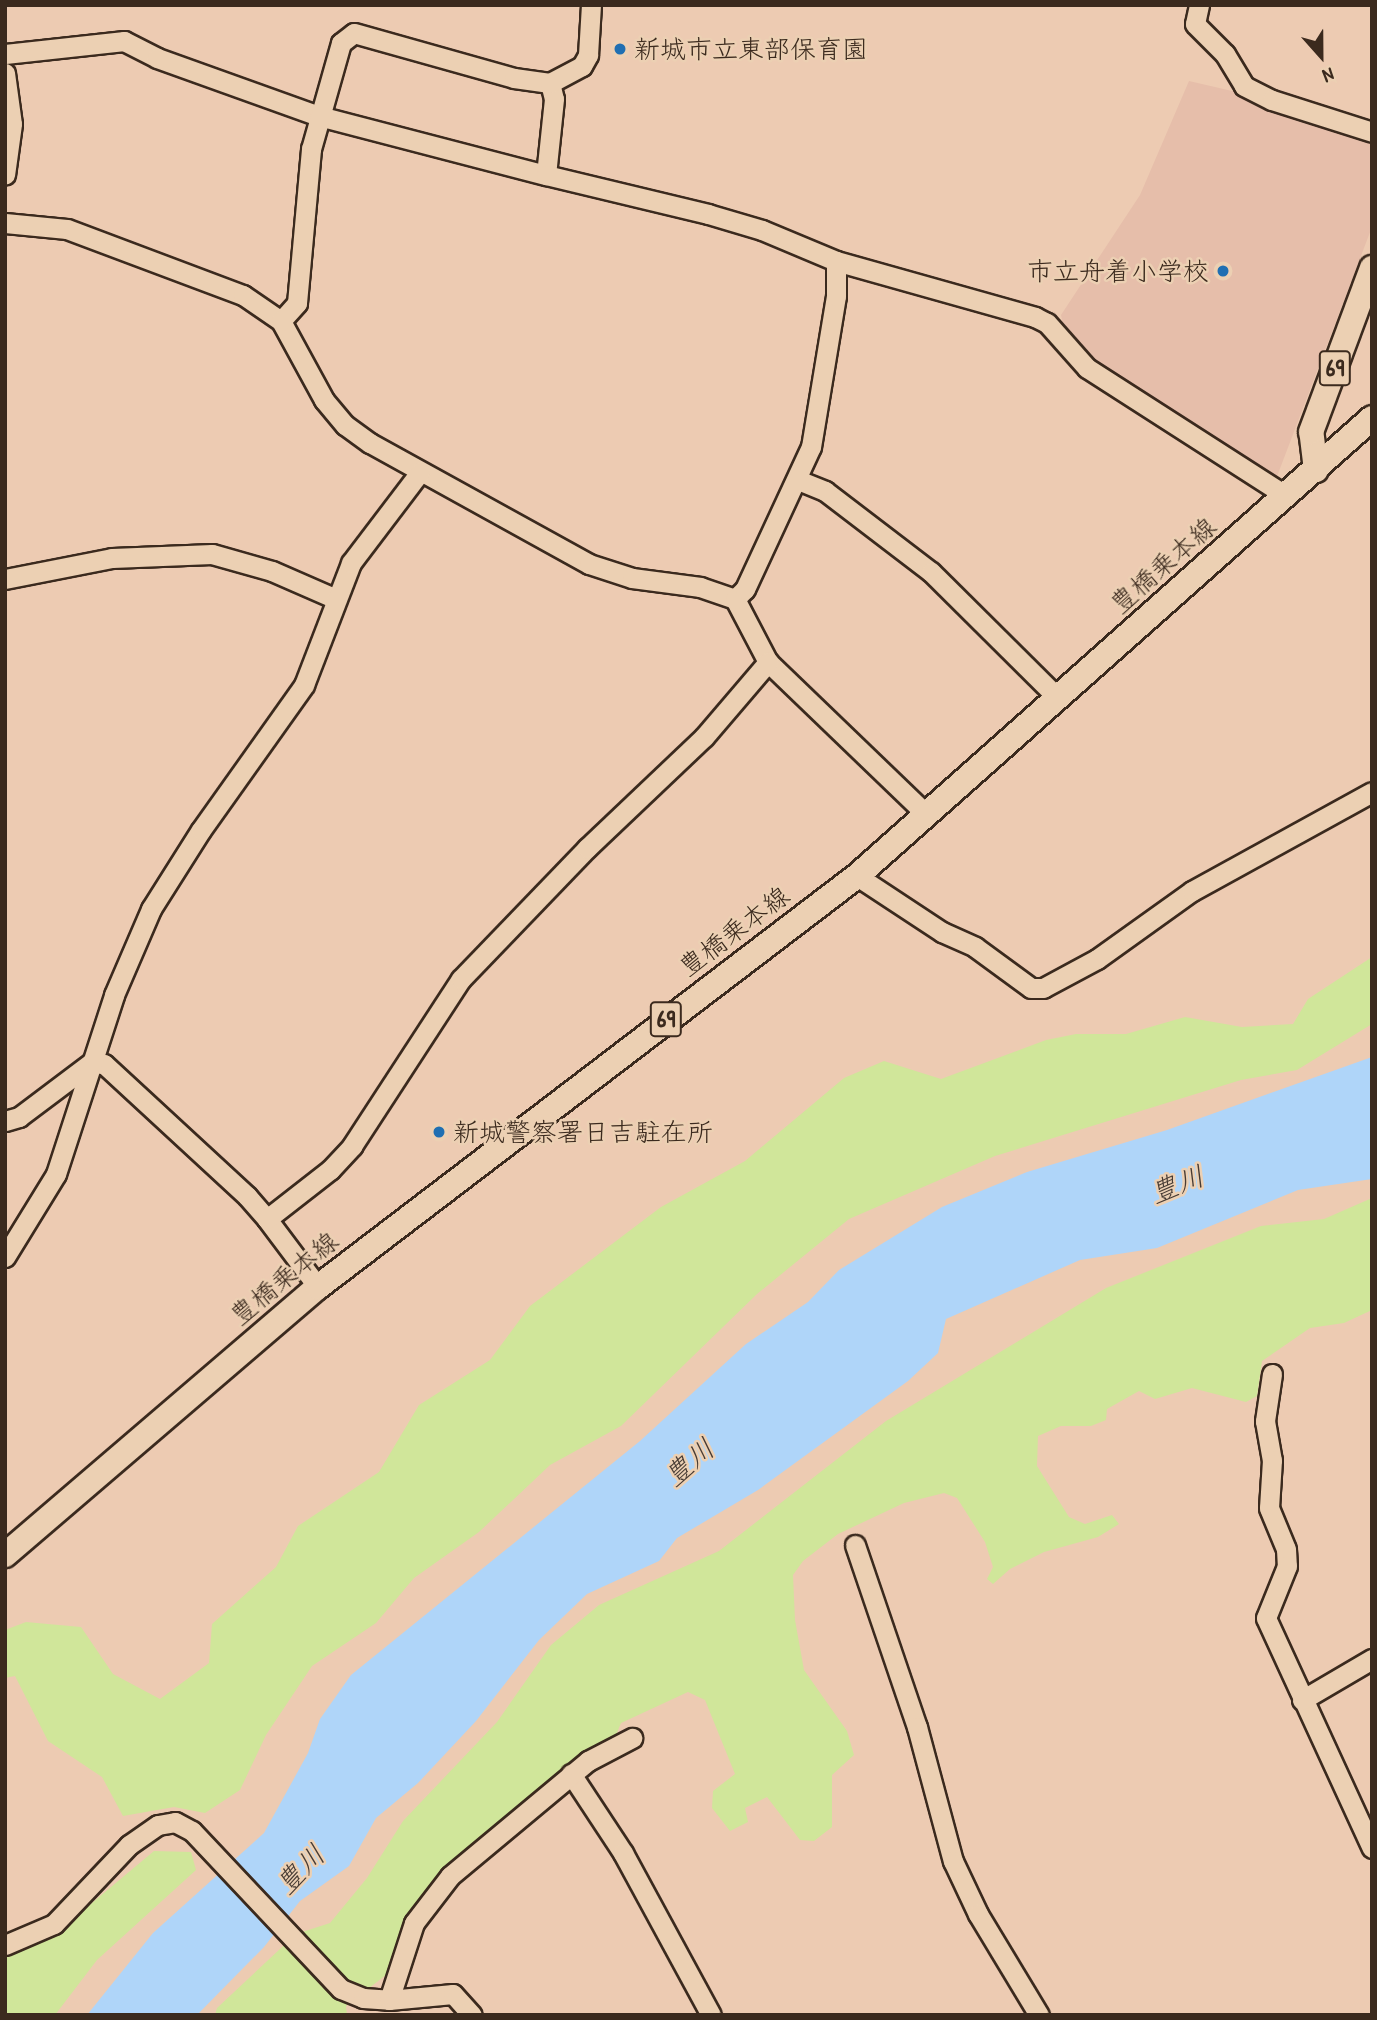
<!DOCTYPE html>
<html>
<head>
<meta charset="utf-8">
<style>
  body { margin:0 }
  #map { position:relative; width:1377px; height:2020px; overflow:hidden; background:#edcbb2; font-family:"Patrick Hand","Klee One",sans-serif }
  div>[style] { position:absolute }
  .built>* { inset:0; background:#e6beaa }
  .green>* { inset:0; background:#d0e69a }
  .water>* { inset:0; background:#afd5f9 }
  .roads { filter:drop-shadow(2px 0 #3b2a1e) drop-shadow(-2px 0 #3b2a1e) drop-shadow(0 2px #3b2a1e) drop-shadow(0 -2px #3b2a1e) }
  .minor>* { height:19px; margin:-9.5px; padding:0 9.5px; transform-origin:9.5px; border-radius:9.5px; background:#ecd0b3 }
  .major>* { height:24px; margin:-12px; padding:0 12px; transform-origin:12px; border-radius:12px; background:#ecd0b3 }
  .dots>* { width:19px; height:19px; translate:-50% -50%; box-sizing:border-box; border:4px solid #ecd0b3; border-radius:50% }
  span { translate:-50% -50%; white-space:nowrap; text-align:center; line-height:1.15; -webkit-text-stroke:5px #ecd0b3; paint-order:stroke }
  .shield-label span { padding:2px 5px; background:#ecd0b3; border:2px solid; border-radius:5px; -webkit-text-stroke-width:0 }
  .shield-label { font-size:24px; color:#3b2a1e; font-weight:700 }
  .poi-label { font-size:26px; color:#3b2a1e }
  .left { translate:0 -50%; text-align:left }
  .right { translate:-100% -50%; text-align:right }
  .street-label { font-size:26px; color:#3b2a1e }
  .water-label { font-size:28px; color:#473b34; font-style:italic }
  .frame { position:absolute; inset:0; border:7px solid #3b2a1e; pointer-events:none }
  .north { position:absolute; left:1286px; top:21px; width:70px; height:70px; -webkit-text-stroke:5px #ecd0b3; paint-order:stroke; rotate:159deg; font-size:19px; font-weight:700; line-height:28px; text-align:center; color:#3b2a1e }
  .north::after { content:''; display:block; margin:auto; width:24px; height:32px; background:#3b2a1e; clip-path:polygon(50% 0,100% 100%,50% 72%,0 100%) }
</style>
</head>
<body>
<div id="map">
  <div class="built">
    <div style="clip-path:polygon(1189px 81px,1245px 94px,1372px 141px,1372px 227px,1276px 479px,1092px 360px,1064px 330px,1061px 315px,1140px 195px)"></div>
  </div>
  <div class="green">
    <div style="clip-path:polygon(1372px 957px,1372px 1024px,1297px 1070px,1241px 1080px,995px 1156px,849px 1219px,757px 1294px,621px 1426px,550px 1465px,479px 1532px,414px 1578px,376px 1623px,312px 1666px,266px 1735px,240px 1790px,205px 1813px,174px 1807px,123px 1816px,102px 1777px,48px 1741px,15px 1676px,5px 1678px,5px 1630px,26px 1622px,81px 1627px,113px 1674px,160px 1699px,209px 1663px,212px 1624px,276px 1567px,298px 1526px,379px 1472px,419px 1405px,490px 1360px,530px 1306px,661px 1207px,745px 1161px,844px 1078px,884px 1061px,941px 1079px,1046px 1040px,1076px 1034px,1126px 1034px,1185px 1017px,1242px 1027px,1293px 1024px,1308px 999px)"></div>
    <div style="clip-path:polygon(1372px 1198px,1372px 1310px,1344px 1323px,1310px 1328px,1262px 1361px,1257px 1396px,1246px 1402px,1192px 1388px,1155px 1399px,1139px 1391px,1107px 1409px,1106px 1420px,1091px 1426px,1061px 1426px,1038px 1436px,1037px 1466px,1069px 1517px,1085px 1524px,1112px 1515px,1119px 1524px,1098px 1537px,1044px 1552px,1010px 1569px,993px 1584px,987px 1579px,993px 1567px,985px 1542px,957px 1498px,944px 1493px,904px 1503px,838px 1534px,803px 1561px,793px 1575px,795px 1620px,804px 1670px,847px 1731px,854px 1755px,832px 1775px,832px 1827px,814px 1841px,800px 1840px,767px 1797px,745px 1808px,748px 1822px,730px 1831px,712px 1808px,713px 1791px,735px 1774px,705px 1700px,688px 1692px,621px 1723px,616px 1735px,584px 1752px,488px 1838px,439px 1873px,410px 1918px,391px 1971px,346px 2006px,347px 2015px,215px 2015px,217px 2008px,296px 1934px,330px 1923px,367px 1878px,403px 1821px,497px 1722px,551px 1645px,599px 1605px,719px 1551px,886px 1421px,1106px 1288px,1261px 1226px,1324px 1219px)"></div>
    <div style="clip-path:polygon(154px 1851px,191px 1852px,196px 1870px,97px 1960px,55px 2015px,5px 2015px,5px 1956px,56px 1933px)"></div>
  </div>
  <div class="water">
    <div style="clip-path:polygon(1372px 1057px,1372px 1179px,1298px 1190px,1157px 1248px,1080px 1260px,946px 1319px,938px 1353px,908px 1381px,758px 1490px,677px 1538px,659px 1561px,587px 1594px,539px 1640px,476px 1721px,418px 1783px,376px 1818px,349px 1866px,300px 1901px,264px 1947px,197px 2015px,87px 2015px,153px 1933px,264px 1833px,308px 1753px,320px 1719px,351px 1675px,640px 1441px,746px 1344px,808px 1302px,839px 1270px,942px 1207px,1027px 1172px,1167px 1130px)"></div>
  </div>
  <div class="roads">
    <div class="minor">
      <div style="left:1199px;top:5px;width:19px;rotate:102deg"></div>
      <div style="left:1195px;top:24px;width:42px;rotate:45deg"></div>
      <div style="left:1225px;top:54px;width:37px;rotate:59deg"></div>
      <div style="left:1244px;top:86px;width:31px;rotate:27deg"></div>
      <div style="left:1272px;top:100px;width:105px;rotate:17.7deg"></div>
      <div style="left:5px;top:54px;width:120px;rotate:-6.2deg"></div>
      <div style="left:124px;top:41px;width:37px;rotate:27deg"></div>
      <div style="left:157px;top:58px;width:172px;rotate:19.7deg"></div>
      <div style="left:319px;top:116px;width:235px;rotate:14.6deg"></div>
      <div style="left:5px;top:73px;width:51px;rotate:82.2deg"></div>
      <div style="left:12px;top:124px;width:51px;rotate:97.8deg"></div>
      <div style="left:550px;top:83px;width:16px;rotate:76deg"></div>
      <div style="left:554px;top:99px;width:76px;rotate:96deg"></div>
      <div style="left:546px;top:175px;width:167px;rotate:13.5deg"></div>
      <div style="left:708px;top:214px;width:56px;rotate:16.5deg"></div>
      <div style="left:762px;top:230px;width:80px;rotate:22.7deg"></div>
      <div style="left:836px;top:261px;width:207px;rotate:15.7deg"></div>
      <div style="left:1035px;top:317px;width:13px;rotate:27deg"></div>
      <div style="left:1047px;top:323px;width:60px;rotate:48.4deg"></div>
      <div style="left:1087px;top:368px;width:237px;rotate:32.7deg"></div>
      <div style="left:5px;top:223px;width:62px;rotate:5.5deg"></div>
      <div style="left:67px;top:229px;width:188px;rotate:20.6deg"></div>
      <div style="left:243px;top:295px;width:46px;rotate:34.4deg"></div>
      <div style="left:281px;top:321px;width:90px;rotate:61.4deg"></div>
      <div style="left:324px;top:400px;width:33px;rotate:50deg"></div>
      <div style="left:345px;top:425px;width:31px;rotate:36deg"></div>
      <div style="left:370px;top:443px;width:250px;rotate:28.9deg"></div>
      <div style="left:589px;top:564px;width:45px;rotate:18deg"></div>
      <div style="left:632px;top:578px;width:69px;rotate:7.5deg"></div>
      <div style="left:700px;top:587px;width:37px;rotate:19deg"></div>
      <div style="left:735px;top:599px;width:71px;rotate:62.4deg"></div>
      <div style="left:768px;top:662px;width:219px;rotate:43.9deg"></div>
      <div style="left:281px;top:321px;width:24px;rotate:-48deg"></div>
      <div style="left:297px;top:303px;width:155px;rotate:-84.8deg"></div>
      <div style="left:311px;top:149px;width:110px;rotate:-74.2deg"></div>
      <div style="left:341px;top:43px;width:16px;rotate:-38deg"></div>
      <div style="left:354px;top:33px;width:166px;rotate:15.7deg"></div>
      <div style="left:514px;top:78px;width:36px;rotate:8deg"></div>
      <div style="left:550px;top:83px;width:36px;rotate:-28deg"></div>
      <div style="left:582px;top:66px;width:13px;rotate:-61deg"></div>
      <div style="left:588px;top:55px;width:50px;rotate:-86.6deg"></div>
      <div style="left:798px;top:480px;width:29px;rotate:22deg"></div>
      <div style="left:825px;top:491px;width:133px;rotate:37.4deg"></div>
      <div style="left:931px;top:572px;width:179px;rotate:44.8deg"></div>
      <div style="left:5px;top:579px;width:109px;rotate:-11.1deg"></div>
      <div style="left:112px;top:558px;width:100px;rotate:-2.3deg"></div>
      <div style="left:212px;top:554px;width:62px;rotate:15.8deg"></div>
      <div style="left:272px;top:571px;width:70px;rotate:23.6deg"></div>
      <div style="left:735px;top:599px;width:14px;rotate:-45deg"></div>
      <div style="left:745px;top:589px;width:157px;rotate:-65.1deg"></div>
      <div style="left:811px;top:447px;width:153px;rotate:-80.6deg"></div>
      <div style="left:836px;top:296px;width:35px;rotate:-90deg"></div>
      <div style="left:857px;top:876px;width:102px;rotate:33.4deg"></div>
      <div style="left:942px;top:932px;width:36px;rotate:24deg"></div>
      <div style="left:975px;top:947px;width:69px;rotate:36.2deg"></div>
      <div style="left:1031px;top:988px;width:12px"></div>
      <div style="left:1043px;top:988px;width:61px;rotate:-28.2deg"></div>
      <div style="left:1097px;top:959px;width:117px;rotate:-35.6deg"></div>
      <div style="left:1192px;top:891px;width:205px;rotate:-28.8deg"></div>
      <div style="left:5px;top:1121px;width:15px;rotate:-16deg"></div>
      <div style="left:19px;top:1117px;width:90px;rotate:-36.9deg"></div>
      <div style="left:91px;top:1063px;width:13px;rotate:4deg"></div>
      <div style="left:104px;top:1064px;width:195px;rotate:42.7deg"></div>
      <div style="left:247px;top:1196px;width:30px;rotate:49deg"></div>
      <div style="left:5px;top:1257px;width:97px;rotate:-58.4deg"></div>
      <div style="left:56px;top:1174px;width:188px;rotate:-72deg"></div>
      <div style="left:114px;top:995px;width:94px;rotate:-66.7deg"></div>
      <div style="left:151px;top:909px;width:93px;rotate:-57.7deg"></div>
      <div style="left:201px;top:830px;width:178px;rotate:-54.6deg"></div>
      <div style="left:304px;top:685px;width:131px;rotate:-68.9deg"></div>
      <div style="left:351px;top:563px;width:114px;rotate:-52.8deg"></div>
      <div style="left:318px;top:1287px;width:85px;rotate:-126.9deg"></div>
      <div style="left:267px;top:1219px;width:80px;rotate:-37.9deg"></div>
      <div style="left:330px;top:1170px;width:33px;rotate:-47deg"></div>
      <div style="left:352px;top:1146px;width:199px;rotate:-56.9deg"></div>
      <div style="left:461px;top:979px;width:182px;rotate:-46.1deg"></div>
      <div style="left:587px;top:848px;width:161px;rotate:-43.5deg"></div>
      <div style="left:704px;top:737px;width:99px;rotate:-49.5deg"></div>
      <div style="left:1272px;top:1374px;width:48px;rotate:98.5deg"></div>
      <div style="left:1265px;top:1421px;width:40px;rotate:80deg"></div>
      <div style="left:1272px;top:1460px;width:48px;rotate:93.6deg"></div>
      <div style="left:1269px;top:1508px;width:44px;rotate:67.5deg"></div>
      <div style="left:1286px;top:1549px;width:17px;rotate:87deg"></div>
      <div style="left:1287px;top:1566px;width:56px;rotate:112deg"></div>
      <div style="left:1266px;top:1618px;width:253px;rotate:65.3deg"></div>
      <div style="left:855px;top:1545px;width:192px;rotate:71.2deg"></div>
      <div style="left:917px;top:1727px;width:139px;rotate:75deg"></div>
      <div style="left:953px;top:1861px;width:59px;rotate:64.7deg"></div>
      <div style="left:978px;top:1914px;width:118px;rotate:58.9deg"></div>
      <div style="left:1302px;top:1700px;width:81px;rotate:-30.4deg"></div>
      <div style="left:571px;top:1774px;width:95px;rotate:56.6deg"></div>
      <div style="left:623px;top:1853px;width:184px;rotate:61.5deg"></div>
      <div style="left:5px;top:1945px;width:53px;rotate:-23.2deg"></div>
      <div style="left:54px;top:1924px;width:109px;rotate:-46.5deg"></div>
      <div style="left:129px;top:1845px;width:35px;rotate:-35deg"></div>
      <div style="left:158px;top:1825px;width:17px;rotate:-10deg"></div>
      <div style="left:175px;top:1822px;width:19px;rotate:28deg"></div>
      <div style="left:192px;top:1831px;width:217px;rotate:46.7deg"></div>
      <div style="left:341px;top:1989px;width:24px;rotate:22deg"></div>
      <div style="left:363px;top:1998px;width:26px;rotate:4deg"></div>
      <div style="left:389px;top:2000px;width:64px;rotate:-5.4deg"></div>
      <div style="left:453px;top:1994px;width:28px;rotate:48deg"></div>
      <div style="left:389px;top:2000px;width:81px;rotate:-72deg"></div>
      <div style="left:414px;top:1923px;width:59px;rotate:-52.5deg"></div>
      <div style="left:450px;top:1876px;width:180px;rotate:-39.8deg"></div>
      <div style="left:588px;top:1761px;width:50px;rotate:-27.6deg"></div>
    </div>
    <div class="major">
      <div style="left:1316px;top:470px;width:38px;rotate:-97deg"></div>
      <div style="left:1311px;top:432px;width:175px;rotate:-69.6deg"></div>
      <div style="left:5px;top:1555px;width:412px;rotate:-40.6deg"></div>
      <div style="left:318px;top:1287px;width:678px;rotate:-37.33deg"></div>
      <div style="left:857px;top:876px;width:689px;rotate:-41.65deg"></div>
    </div>
  </div>
  <div class="dots">
    <div style="left:620px;top:49px;background:#1f6fb2"></div>
    <div style="left:1223px;top:271px;background:#1f6fb2"></div>
    <div style="left:439px;top:1132px;background:#1f6fb2"></div>
  </div>
  <div class="shield-label">
    <span style="left:1335px;top:368px">69</span>
    <span style="left:666px;top:1019px">69</span>
  </div>
  <div class="poi-label">
    <span class="left" style="left:634px;top:49px">新城市立東部保育園</span>
    <span class="right" style="left:1209px;top:271px">市立舟着小学校</span>
    <span class="left" style="left:453px;top:1132px">新城警察署日吉駐在所</span>
  </div>
  <div class="street-label">
    <span style="left:1163px;top:565px;rotate:-41deg">豊橋乗本線</span>
    <span style="left:734px;top:931px;rotate:-37deg">豊橋乗本線</span>
    <span style="left:284px;top:1278px;rotate:-39deg">豊橋乗本線</span>
  </div>
  <div class="water-label">
    <span style="left:1177px;top:1184px;rotate:-21deg">豊川</span>
    <span style="left:689px;top:1462px;rotate:-40deg">豊川</span>
    <span style="left:300px;top:1869px;rotate:-45deg">豊川</span>
  </div>
  <div class="frame"></div>
  <div class="north">N</div>
</div>
</body>
</html>
